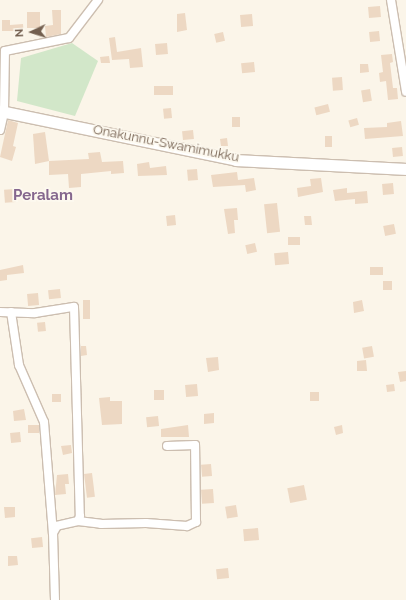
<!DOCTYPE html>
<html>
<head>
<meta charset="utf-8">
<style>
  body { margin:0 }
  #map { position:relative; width:406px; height:600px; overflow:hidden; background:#fbf5e9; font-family:Raleway,sans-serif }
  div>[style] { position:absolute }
  .green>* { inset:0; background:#d2e7c9 }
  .building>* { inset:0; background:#edd8c3; transform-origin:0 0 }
  .roads { filter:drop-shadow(1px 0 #ccbeb0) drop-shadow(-1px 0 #ccbeb0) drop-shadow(0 1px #ccbeb0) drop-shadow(0 -1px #ccbeb0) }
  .street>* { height:8px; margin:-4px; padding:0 4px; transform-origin:4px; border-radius:4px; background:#fff }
  .secondary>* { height:11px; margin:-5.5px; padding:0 5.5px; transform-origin:5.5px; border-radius:5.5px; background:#fff }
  span { translate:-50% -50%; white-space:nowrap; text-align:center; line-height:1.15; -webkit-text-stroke:3.5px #fdf9ef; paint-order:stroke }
  .street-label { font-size:13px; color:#735f4f }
  .quarter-label { font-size:15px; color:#85678e; font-weight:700 }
  .north { position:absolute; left:12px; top:12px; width:40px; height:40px; -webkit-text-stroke:3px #fdf9ef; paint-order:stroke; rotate:266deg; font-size:11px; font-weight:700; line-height:16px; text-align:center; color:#735f4f }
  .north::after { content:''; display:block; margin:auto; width:14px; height:18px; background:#735f4f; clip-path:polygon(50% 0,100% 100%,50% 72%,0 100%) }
</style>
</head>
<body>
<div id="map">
  <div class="green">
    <div style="clip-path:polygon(72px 43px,98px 61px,75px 116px,17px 101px,21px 58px)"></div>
  </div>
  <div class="building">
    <div style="left:380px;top:6px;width:11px;height:12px;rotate:85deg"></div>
    <div style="clip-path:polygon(52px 10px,61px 10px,61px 34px,46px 37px,45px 26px,53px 25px)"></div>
    <div style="left:27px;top:12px;width:13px;height:16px"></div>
    <div style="clip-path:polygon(185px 13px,187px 30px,177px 32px,177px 14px)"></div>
    <div style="left:252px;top:14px;width:12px;height:12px;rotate:85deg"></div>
    <div style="clip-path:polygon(2px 20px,10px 20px,10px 25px,23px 24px,24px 36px,15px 36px,14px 31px,2px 31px)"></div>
    <div style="left:379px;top:31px;width:10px;height:10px;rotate:84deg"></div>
    <div style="left:223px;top:32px;width:9px;height:9px;rotate:77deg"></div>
    <div style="clip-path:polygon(115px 37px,117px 52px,141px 48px,143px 67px,130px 68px,129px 59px,112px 60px,109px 38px)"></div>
    <div style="left:167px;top:43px;width:11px;height:12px;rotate:85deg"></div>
    <div style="clip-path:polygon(392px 54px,393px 62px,390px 63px,393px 88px,397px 88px,398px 99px,388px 100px,386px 81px,380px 82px,379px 73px,383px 72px,381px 55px)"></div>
    <div style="clip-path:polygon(109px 56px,110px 63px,101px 63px,100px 57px)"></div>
    <div style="left:254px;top:62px;width:10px;height:13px;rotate:84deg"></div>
    <div style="clip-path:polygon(360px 64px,368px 64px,369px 72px,360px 73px)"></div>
    <div style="left:342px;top:77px;width:13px;height:10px;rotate:86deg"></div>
    <div style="left:173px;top:86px;width:9px;height:19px;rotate:90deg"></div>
    <div style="left:370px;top:89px;width:12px;height:9px;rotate:81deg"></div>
    <div style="left:328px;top:104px;width:8px;height:14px;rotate:76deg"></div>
    <div style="left:171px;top:108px;width:10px;height:8px;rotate:84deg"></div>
    <div style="left:232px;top:117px;width:8px;height:10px"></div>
    <div style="left:357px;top:118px;width:7px;height:9px;rotate:74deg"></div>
    <div style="clip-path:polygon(8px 120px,18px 123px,13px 146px,16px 147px,12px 161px,0 157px)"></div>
    <div style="clip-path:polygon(401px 121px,403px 136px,365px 139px,364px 128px,387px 127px,387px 123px)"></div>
    <div style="left:193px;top:130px;width:9px;height:11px;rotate:84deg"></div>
    <div style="clip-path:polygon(45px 132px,49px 161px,35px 164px,33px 134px)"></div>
    <div style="left:325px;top:136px;width:7px;height:11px"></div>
    <div style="clip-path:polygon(227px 138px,228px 146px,221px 146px,220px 139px)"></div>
    <div style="left:402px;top:147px;width:9px;height:10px;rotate:84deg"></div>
    <div style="clip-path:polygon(100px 152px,102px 162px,123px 161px,124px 173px,111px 174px,111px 171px,81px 174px,81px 187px,69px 188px,68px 174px,49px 175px,49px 161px,89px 159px,88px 153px)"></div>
    <div style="clip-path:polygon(149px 162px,150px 168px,166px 166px,167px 175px,138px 176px,137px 164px)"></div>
    <div style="left:197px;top:169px;width:11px;height:10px;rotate:85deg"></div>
    <div style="clip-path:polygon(237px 172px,238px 180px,254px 178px,256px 190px,246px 192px,245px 185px,213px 187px,211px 175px)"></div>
    <div style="clip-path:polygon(321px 178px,323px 192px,298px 197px,297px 188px,311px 186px,310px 179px)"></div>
    <div style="left:393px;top:183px;width:11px;height:11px;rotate:85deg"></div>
    <div style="clip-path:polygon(347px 188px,347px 193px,367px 191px,368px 203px,355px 204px,355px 199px,335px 201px,333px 190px)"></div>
    <div style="left:15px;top:189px;width:13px;height:11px;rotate:86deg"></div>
    <div style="left:277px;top:203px;width:29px;height:13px;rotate:84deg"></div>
    <div style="clip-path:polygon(237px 208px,238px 220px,234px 220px,235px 233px,228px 234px,224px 209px)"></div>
    <div style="left:175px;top:215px;width:10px;height:9px;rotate:84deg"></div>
    <div style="clip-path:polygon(304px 216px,311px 216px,312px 225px,305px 225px)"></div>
    <div style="left:394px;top:224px;width:10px;height:11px;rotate:79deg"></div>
    <div style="left:300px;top:237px;width:8px;height:12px;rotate:90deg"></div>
    <div style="left:255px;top:243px;width:9px;height:10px;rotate:77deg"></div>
    <div style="left:288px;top:252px;width:12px;height:14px;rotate:85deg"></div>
    <div style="clip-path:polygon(23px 265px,24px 273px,7px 275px,7px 280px,0 281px,0 270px)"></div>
    <div style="left:370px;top:267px;width:13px;height:8px"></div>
    <div style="left:392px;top:281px;width:9px;height:9px;rotate:90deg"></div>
    <div style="left:60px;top:289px;width:9px;height:12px;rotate:84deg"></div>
    <div style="left:38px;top:293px;width:12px;height:11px;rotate:85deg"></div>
    <div style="left:83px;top:300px;width:7px;height:19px"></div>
    <div style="clip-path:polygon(362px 300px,364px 311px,354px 313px,353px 302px)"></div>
    <div style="left:45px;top:322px;width:9px;height:8px;rotate:84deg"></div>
    <div style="clip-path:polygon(81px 346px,86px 346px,87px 355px,81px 356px)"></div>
    <div style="left:372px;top:346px;width:11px;height:10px;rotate:80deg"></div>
    <div style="clip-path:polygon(218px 357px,219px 370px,208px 372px,206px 358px)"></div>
    <div style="clip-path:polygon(366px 360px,367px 371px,357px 371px,357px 361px)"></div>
    <div style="clip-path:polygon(406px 371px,406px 381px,400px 382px,398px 372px)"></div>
    <div style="left:197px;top:384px;width:12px;height:12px;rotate:85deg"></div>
    <div style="left:394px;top:384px;width:7px;height:8px;rotate:82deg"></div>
    <div style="left:154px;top:390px;width:10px;height:10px"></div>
    <div style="left:319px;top:392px;width:9px;height:9px;rotate:90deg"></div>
    <div style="left:61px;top:394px;width:8px;height:9px;rotate:90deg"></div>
    <div style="clip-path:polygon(110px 397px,110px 401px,122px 401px,122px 424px,102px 425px,99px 398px)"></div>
    <div style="clip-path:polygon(24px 409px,26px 420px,14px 421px,13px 411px)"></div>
    <div style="clip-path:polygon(214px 413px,214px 423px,204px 424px,204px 414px)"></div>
    <div style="left:158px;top:416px;width:10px;height:12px;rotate:84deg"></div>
    <div style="left:39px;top:425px;width:8px;height:11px;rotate:90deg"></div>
    <div style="clip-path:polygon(188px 425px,189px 437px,161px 437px,161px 429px)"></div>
    <div style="clip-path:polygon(342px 425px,343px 433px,336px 435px,334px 427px)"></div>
    <div style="left:20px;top:432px;width:10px;height:10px;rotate:84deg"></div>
    <div style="clip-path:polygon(71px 445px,72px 453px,63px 455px,61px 446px)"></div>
    <div style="left:211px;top:464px;width:12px;height:10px;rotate:85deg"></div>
    <div style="left:92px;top:473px;width:24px;height:8px;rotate:83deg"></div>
    <div style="clip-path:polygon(68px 474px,69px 484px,65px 484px,66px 494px,55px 495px,57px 475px)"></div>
    <div style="left:304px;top:485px;width:15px;height:17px;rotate:79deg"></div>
    <div style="left:213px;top:489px;width:14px;height:12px;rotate:86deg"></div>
    <div style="left:236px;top:505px;width:12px;height:11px;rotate:81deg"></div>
    <div style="clip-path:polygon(4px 507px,15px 507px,15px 517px,5px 518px)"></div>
    <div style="left:258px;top:528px;width:12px;height:15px;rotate:85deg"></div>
    <div style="left:42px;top:537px;width:10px;height:11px;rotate:84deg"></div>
    <div style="clip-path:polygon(8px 556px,17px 556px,18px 565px,8px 566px)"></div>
    <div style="left:228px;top:568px;width:10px;height:12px;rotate:84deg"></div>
  </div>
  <div class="roads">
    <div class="street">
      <div style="left:391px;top:0;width:93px;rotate:80.7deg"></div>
      <div style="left:0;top:130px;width:18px;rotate:-77deg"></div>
      <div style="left:4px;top:112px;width:61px;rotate:-89.1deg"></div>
      <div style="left:5px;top:51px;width:65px;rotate:-11.5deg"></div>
      <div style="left:69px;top:38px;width:48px;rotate:-52.7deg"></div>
      <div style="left:0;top:312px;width:35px;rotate:2deg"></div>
      <div style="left:35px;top:313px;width:39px;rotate:-9deg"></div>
      <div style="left:74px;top:307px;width:209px;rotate:88.4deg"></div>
      <div style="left:80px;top:516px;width:5px;rotate:112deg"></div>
      <div style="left:78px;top:521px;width:22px;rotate:167deg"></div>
      <div style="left:57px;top:526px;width:8px;rotate:120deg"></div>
      <div style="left:53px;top:533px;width:67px;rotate:88.3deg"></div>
      <div style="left:11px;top:312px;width:54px;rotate:81.4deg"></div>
      <div style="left:19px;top:365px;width:62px;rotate:66.3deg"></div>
      <div style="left:44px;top:422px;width:111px;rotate:85.4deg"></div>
      <div style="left:78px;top:521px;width:23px;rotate:7deg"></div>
      <div style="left:101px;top:524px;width:45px;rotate:-1.3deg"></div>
      <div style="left:146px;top:523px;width:41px;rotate:4.2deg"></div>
      <div style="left:187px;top:526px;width:10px;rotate:-24deg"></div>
      <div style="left:196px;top:522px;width:77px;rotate:-90.7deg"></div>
      <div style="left:195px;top:445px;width:28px;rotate:178deg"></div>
    </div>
    <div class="secondary">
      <div style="left:0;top:111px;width:241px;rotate:11.7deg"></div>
      <div style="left:236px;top:160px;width:170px;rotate:3deg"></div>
    </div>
  </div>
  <div class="street-label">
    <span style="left:166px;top:144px;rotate:11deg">Onakunnu-Swamimukku</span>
  </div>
  <div class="quarter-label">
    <span style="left:43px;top:196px">Peralam</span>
  </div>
  <div class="north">N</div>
</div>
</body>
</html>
